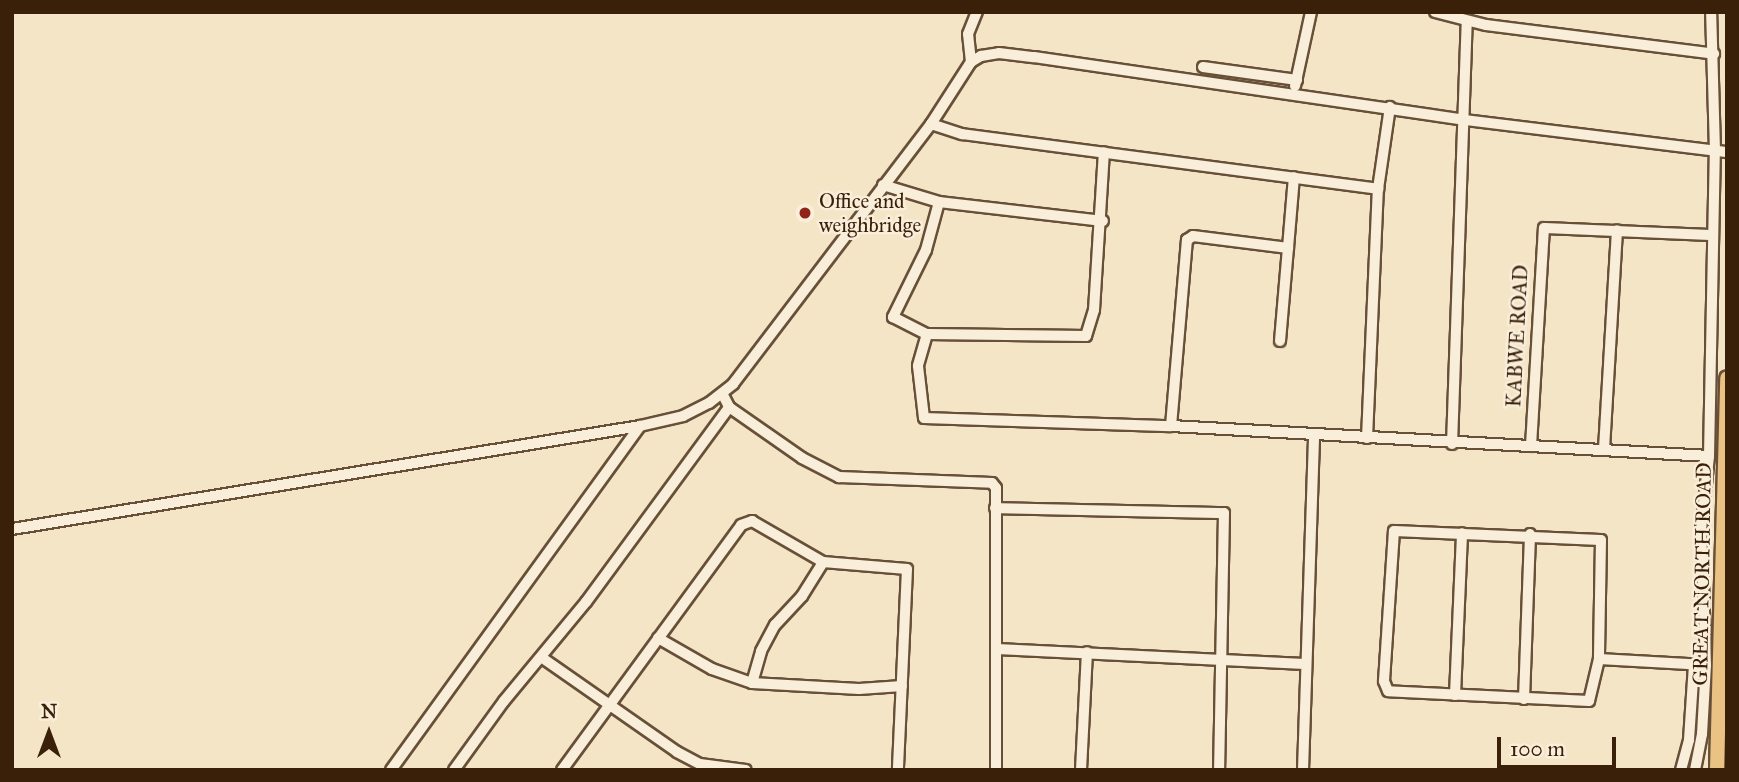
<!DOCTYPE html>
<html>
<head>
<meta charset="utf-8">
<style>
  body { margin:0 }
  #map { position:relative; width:1739px; height:782px; overflow:hidden; background:#f4e5c6; font-family:"IM FELL Great Primer",serif }
  div>[style] { position:absolute }
  .roads { filter:drop-shadow(2px 0 #685038) drop-shadow(-2px 0 #685038) drop-shadow(0 2px #685038) drop-shadow(0 -2px #685038) }
  .minor>* { height:10px; margin:-5px; padding:0 5px; transform-origin:5px; border-radius:5px; background:#f8eeda }
  .major>* { height:14px; margin:-7px; padding:0 7px; transform-origin:7px; border-radius:7px; background:#eac283 }
  .dots>* { width:19px; height:19px; translate:-50% -50%; box-sizing:border-box; border:4px solid #f8eeda; border-radius:50% }
  span { translate:-50% -50%; white-space:nowrap; text-align:center; line-height:1.15; -webkit-text-stroke:5px #f8eeda; paint-order:stroke }
  .poi-label { font-size:21px; color:#3a1f09 }
  .left { translate:0 -50%; text-align:left }
  .street-label { font-size:21px; color:#3a1f09 }
  .frame { position:absolute; inset:0; border:14px solid #3a1f09; pointer-events:none }
  .north { position:absolute; left:14px; top:698px; width:70px; height:70px; -webkit-text-stroke:5px #f8eeda; paint-order:stroke; rotate:0deg; font-size:19px; font-weight:700; line-height:28px; text-align:center; color:#3a1f09 }
  .north::after { content:''; display:block; margin:auto; width:24px; height:32px; background:#3a1f09; clip-path:polygon(50% 0,100% 100%,50% 72%,0 100%) }
  .scale { position:absolute; left:1497px; top:737px; width:119px; height:32px; box-sizing:border-box; border:4px solid #3a1f09; border-top:0; padding-left:9px; font-size:21px; line-height:24px; white-space:nowrap; color:#3a1f09; -webkit-text-stroke:5px #f8eeda; paint-order:stroke }
</style>
</head>
<body>
<div id="map">
  <div class="roads">
    <div class="minor">
      <div style="left:1435px;top:12px;width:53px;rotate:14.3deg"></div>
      <div style="left:1486px;top:25px;width:230px;rotate:7.2deg"></div>
      <div style="left:971px;top:62px;width:28px;rotate:-96deg"></div>
      <div style="left:968px;top:34px;width:24px;rotate:-68deg"></div>
      <div style="left:1203px;top:67px;width:95px;rotate:7.9deg"></div>
      <div style="left:1295px;top:86px;width:76px;rotate:-77.8deg"></div>
      <div style="left:931px;top:124px;width:33px;rotate:18deg"></div>
      <div style="left:962px;top:134px;width:420px;rotate:7.5deg"></div>
      <div style="left:883px;top:185px;width:59px;rotate:16.9deg"></div>
      <div style="left:939px;top:202px;width:165px;rotate:6.6deg"></div>
      <div style="left:939px;top:202px;width:50px;rotate:105.2deg"></div>
      <div style="left:926px;top:250px;width:75px;rotate:116.2deg"></div>
      <div style="left:893px;top:317px;width:38px;rotate:27deg"></div>
      <div style="left:927px;top:334px;width:159px;rotate:0.7deg"></div>
      <div style="left:1086px;top:336px;width:27px;rotate:-73deg"></div>
      <div style="left:1094px;top:310px;width:158px;rotate:-86.4deg"></div>
      <div style="left:927px;top:334px;width:33px;rotate:106deg"></div>
      <div style="left:918px;top:366px;width:52px;rotate:83.4deg"></div>
      <div style="left:924px;top:418px;width:247px;rotate:1.9deg"></div>
      <div style="left:1171px;top:426px;width:539px;rotate:3.19deg"></div>
      <div style="left:1280px;top:341px;width:93px;rotate:-85.1deg"></div>
      <div style="left:723px;top:395px;width:13px;rotate:63deg"></div>
      <div style="left:729px;top:407px;width:89px;rotate:34.9deg"></div>
      <div style="left:802px;top:458px;width:42px;rotate:27.2deg"></div>
      <div style="left:839px;top:477px;width:153px;rotate:2.2deg"></div>
      <div style="left:992px;top:483px;width:6px;rotate:51deg"></div>
      <div style="left:996px;top:488px;width:282px;rotate:90deg"></div>
      <div style="left:1171px;top:426px;width:187px;rotate:-85.1deg"></div>
      <div style="left:1187px;top:240px;width:7px;rotate:-34deg"></div>
      <div style="left:1193px;top:236px;width:96px;rotate:7.2deg"></div>
      <div style="left:1288px;top:248px;width:71px;rotate:-85.2deg"></div>
      <div style="left:1367px;top:438px;width:249px;rotate:-87.5deg"></div>
      <div style="left:1378px;top:189px;width:83px;rotate:-81.7deg"></div>
      <div style="left:1452px;top:444px;width:422px;rotate:-88deg"></div>
      <div style="left:1531px;top:446px;width:218px;rotate:-86.6deg"></div>
      <div style="left:1544px;top:228px;width:167px;rotate:2.4deg"></div>
      <div style="left:1604px;top:449px;width:219px;rotate:-86.6deg"></div>
      <div style="left:995px;top:508px;width:229px;rotate:1.3deg"></div>
      <div style="left:1224px;top:513px;width:257px;rotate:91.1deg"></div>
      <div style="left:12px;top:529px;width:636px;rotate:-9.31deg"></div>
      <div style="left:640px;top:426px;width:44px;rotate:-13.1deg"></div>
      <div style="left:683px;top:416px;width:29px;rotate:-27deg"></div>
      <div style="left:709px;top:403px;width:31px;rotate:-38deg"></div>
      <div style="left:733px;top:384px;width:327px;rotate:-52.7deg"></div>
      <div style="left:931px;top:124px;width:74px;rotate:-57.2deg"></div>
      <div style="left:971px;top:62px;width:12px;rotate:-31deg"></div>
      <div style="left:981px;top:56px;width:18px;rotate:-9deg"></div>
      <div style="left:999px;top:53px;width:35px;rotate:7deg"></div>
      <div style="left:1034px;top:57px;width:436px;rotate:8.3deg"></div>
      <div style="left:1465px;top:120px;width:264px;rotate:7deg"></div>
      <div style="left:1394px;top:531px;width:207px;rotate:2.5deg"></div>
      <div style="left:1601px;top:540px;width:119px;rotate:91deg"></div>
      <div style="left:1599px;top:659px;width:43px;rotate:103.4deg"></div>
      <div style="left:1589px;top:701px;width:201px;rotate:-177.2deg"></div>
      <div style="left:1388px;top:691px;width:11px;rotate:-112deg"></div>
      <div style="left:1384px;top:681px;width:150px;rotate:-86.2deg"></div>
      <div style="left:658px;top:638px;width:62px;rotate:29.9deg"></div>
      <div style="left:712px;top:669px;width:42px;rotate:19.3deg"></div>
      <div style="left:752px;top:683px;width:107px;rotate:3.2deg"></div>
      <div style="left:859px;top:689px;width:43px;rotate:-4deg"></div>
      <div style="left:997px;top:649px;width:308px;rotate:2.8deg"></div>
      <div style="left:541px;top:657px;width:166px;rotate:34.9deg"></div>
      <div style="left:677px;top:752px;width:26px;rotate:28deg"></div>
      <div style="left:700px;top:764px;width:46px;rotate:7.4deg"></div>
      <div style="left:1599px;top:659px;width:107px;rotate:3.2deg"></div>
      <div style="left:752px;top:683px;width:33px;rotate:-74deg"></div>
      <div style="left:761px;top:651px;width:30px;rotate:-62deg"></div>
      <div style="left:775px;top:625px;width:40px;rotate:-47deg"></div>
      <div style="left:802px;top:596px;width:40px;rotate:-58deg"></div>
      <div style="left:1455px;top:695px;width:162px;rotate:-87.5deg"></div>
      <div style="left:1524px;top:699px;width:165px;rotate:-87.9deg"></div>
      <div style="left:391px;top:770px;width:425px;rotate:-54.1deg"></div>
      <div style="left:454px;top:770px;width:85px;rotate:-54.1deg"></div>
      <div style="left:504px;top:701px;width:129px;rotate:-50.4deg"></div>
      <div style="left:586px;top:602px;width:242px;rotate:-53.7deg"></div>
      <div style="left:562px;top:770px;width:303px;rotate:-53.8deg"></div>
      <div style="left:741px;top:525px;width:12px;rotate:-20deg"></div>
      <div style="left:752px;top:521px;width:82px;rotate:30deg"></div>
      <div style="left:823px;top:562px;width:84px;rotate:4.8deg"></div>
      <div style="left:907px;top:569px;width:201px;rotate:92.6deg"></div>
      <div style="left:1081px;top:770px;width:118px;rotate:-87.1deg"></div>
      <div style="left:1303px;top:770px;width:334px;rotate:-88.1deg"></div>
      <div style="left:1681px;top:770px;width:31px;rotate:-75deg"></div>
      <div style="left:1689px;top:740px;width:75px;rotate:-86.2deg"></div>
      <div style="left:1695px;top:770px;width:37px;rotate:-79deg"></div>
      <div style="left:1702px;top:734px;width:69px;rotate:-86.7deg"></div>
      <div style="left:1706px;top:665px;width:135px;rotate:-92.1deg"></div>
      <div style="left:1701px;top:530px;width:74px;rotate:-83.8deg"></div>
      <div style="left:1709px;top:456px;width:305px;rotate:-88.9deg"></div>
      <div style="left:1715px;top:151px;width:139px;rotate:-91.6deg"></div>
    </div>
    <div class="major">
      <div style="left:1717px;top:770px;width:392px;rotate:-88.5deg"></div>
    </div>
  </div>
  <div class="dots">
    <div style="left:805px;top:213px;background:#8f2418"></div>
  </div>
  <div class="poi-label">
    <span class="left" style="left:819px;top:213px">Office and<br>weighbridge</span>
  </div>
  <div class="street-label">
    <span style="left:1517px;top:336px;rotate:-87deg">KABWE ROAD</span>
    <span style="left:1702px;top:574px;rotate:-89deg">GREAT NORTH ROAD</span>
  </div>
  <div class="frame"></div>
  <div class="north">N</div>
  <div class="scale">100 m</div>
</div>
</body>
</html>
